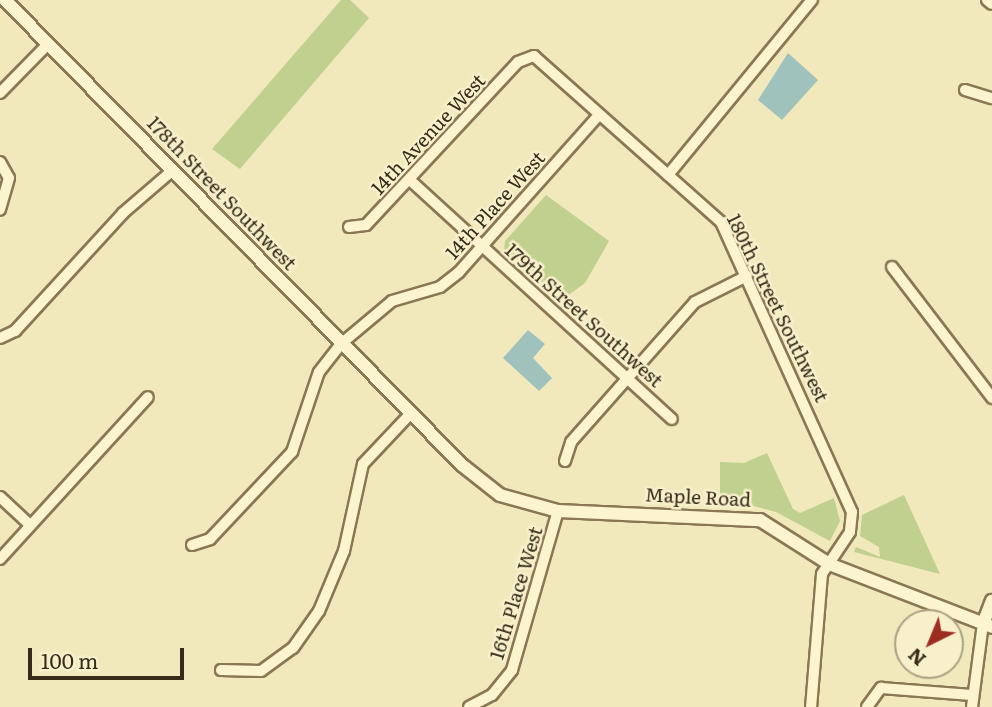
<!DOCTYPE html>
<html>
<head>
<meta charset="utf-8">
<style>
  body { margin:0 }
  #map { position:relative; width:992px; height:707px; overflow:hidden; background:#f1e8bb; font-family:Literata,serif }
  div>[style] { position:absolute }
  .green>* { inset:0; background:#c0d08e }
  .water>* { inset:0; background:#a0c2bc }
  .roads { filter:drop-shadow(2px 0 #8a7754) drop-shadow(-2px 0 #8a7754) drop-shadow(0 2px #8a7754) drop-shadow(0 -2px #8a7754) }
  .minor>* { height:10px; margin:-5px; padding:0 5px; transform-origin:5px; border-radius:5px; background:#fcf4ce }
  .tertiary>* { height:12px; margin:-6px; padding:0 6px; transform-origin:6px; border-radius:6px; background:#fcf4ce }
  span { translate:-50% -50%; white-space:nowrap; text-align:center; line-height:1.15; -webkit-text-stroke:5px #f8f0cb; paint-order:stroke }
  .street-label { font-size:19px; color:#372c1a }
  .north { position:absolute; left:894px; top:609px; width:70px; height:70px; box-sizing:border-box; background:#f8f0cb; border:2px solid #aba284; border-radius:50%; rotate:223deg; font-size:19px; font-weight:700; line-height:28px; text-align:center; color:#372c1a }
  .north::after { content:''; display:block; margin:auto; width:24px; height:32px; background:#9d2d1f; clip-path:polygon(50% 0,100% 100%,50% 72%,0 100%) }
  .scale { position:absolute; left:28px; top:648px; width:156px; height:32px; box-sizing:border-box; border:4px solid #372c1a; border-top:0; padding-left:9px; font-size:21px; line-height:24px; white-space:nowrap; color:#372c1a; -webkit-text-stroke:5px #f8f0cb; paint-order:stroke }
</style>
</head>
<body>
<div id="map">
  <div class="green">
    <div style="clip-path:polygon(341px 0,350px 0,369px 18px,240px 169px,212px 149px)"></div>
    <div style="clip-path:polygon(546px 195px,609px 241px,585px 283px,562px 300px,504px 251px,505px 241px)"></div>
    <div style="clip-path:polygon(767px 453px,793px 509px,800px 513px,834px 498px,840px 521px,830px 541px,776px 512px,720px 497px,720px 462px,744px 463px)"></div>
    <div style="clip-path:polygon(904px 495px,940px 574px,854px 552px,856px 547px,880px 557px,879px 547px,860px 536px,862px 515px)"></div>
  </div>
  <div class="water">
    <div style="clip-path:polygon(788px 53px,818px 80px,782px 120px,758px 100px)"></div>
    <div style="clip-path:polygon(528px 330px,545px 344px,533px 358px,552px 378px,539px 391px,503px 358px)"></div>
  </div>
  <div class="roads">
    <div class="minor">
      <div style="left:987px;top:0;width:6px;rotate:39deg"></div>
      <div style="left:965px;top:90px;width:28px;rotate:17deg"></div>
      <div style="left:0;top:93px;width:69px;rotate:-45.6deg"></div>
      <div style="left:0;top:162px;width:18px;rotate:61deg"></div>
      <div style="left:9px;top:178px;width:33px;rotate:106deg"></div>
      <div style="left:668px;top:175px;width:227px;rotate:-50.6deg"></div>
      <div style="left:411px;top:181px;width:353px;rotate:42.4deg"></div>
      <div style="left:349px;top:227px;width:17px;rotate:-7deg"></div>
      <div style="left:366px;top:225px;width:223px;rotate:-47deg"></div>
      <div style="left:518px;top:62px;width:17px;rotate:-21deg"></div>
      <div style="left:534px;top:56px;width:250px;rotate:41.6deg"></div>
      <div style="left:721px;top:222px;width:318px;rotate:65.7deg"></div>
      <div style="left:852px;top:512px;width:20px;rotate:96deg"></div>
      <div style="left:850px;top:532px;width:50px;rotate:123.7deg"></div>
      <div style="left:822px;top:574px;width:133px;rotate:94.7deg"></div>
      <div style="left:892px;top:267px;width:165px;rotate:52.6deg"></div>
      <div style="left:0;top:338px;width:17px;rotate:-25deg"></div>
      <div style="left:15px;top:331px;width:160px;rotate:-47.5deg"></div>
      <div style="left:123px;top:213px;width:66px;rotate:-40.7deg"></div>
      <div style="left:565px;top:461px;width:20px;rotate:-72deg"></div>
      <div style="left:571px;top:442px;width:187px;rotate:-48.5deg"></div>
      <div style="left:695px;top:302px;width:58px;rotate:-26.6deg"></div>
      <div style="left:0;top:497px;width:41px;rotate:43deg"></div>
      <div style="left:192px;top:545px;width:19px;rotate:-18deg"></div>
      <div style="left:210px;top:539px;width:120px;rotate:-46.7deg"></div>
      <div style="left:292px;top:452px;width:84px;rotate:-71.4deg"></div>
      <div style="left:319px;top:372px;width:37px;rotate:-52deg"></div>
      <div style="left:342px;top:343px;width:65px;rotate:-40deg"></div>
      <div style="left:392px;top:301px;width:50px;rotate:-16.3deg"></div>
      <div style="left:440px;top:287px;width:24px;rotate:-38deg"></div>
      <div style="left:459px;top:272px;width:210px;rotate:-48.3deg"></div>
      <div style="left:0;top:559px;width:219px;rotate:-47.6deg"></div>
      <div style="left:221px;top:670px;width:40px;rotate:1.4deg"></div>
      <div style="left:261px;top:671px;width:39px;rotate:-36deg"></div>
      <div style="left:293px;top:648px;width:45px;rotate:-54.9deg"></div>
      <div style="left:319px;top:611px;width:65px;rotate:-67.4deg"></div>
      <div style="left:344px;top:551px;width:89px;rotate:-77.7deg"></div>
      <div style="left:363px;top:464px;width:70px;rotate:-46.7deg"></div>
      <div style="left:469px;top:707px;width:26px;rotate:-28deg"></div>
      <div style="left:492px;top:695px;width:32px;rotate:-51deg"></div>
      <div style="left:512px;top:670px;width:166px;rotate:-73.9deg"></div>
      <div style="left:867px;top:707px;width:24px;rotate:-54deg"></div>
      <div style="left:881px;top:688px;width:91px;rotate:4.4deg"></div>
      <div style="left:972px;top:707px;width:84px;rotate:-82.5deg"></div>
    </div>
    <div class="tertiary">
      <div style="left:5px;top:0;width:652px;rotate:45.5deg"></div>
      <div style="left:462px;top:465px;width:48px;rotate:38.3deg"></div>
      <div style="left:500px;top:495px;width:60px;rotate:15.4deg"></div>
      <div style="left:558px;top:511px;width:202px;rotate:2.6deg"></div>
      <div style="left:760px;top:520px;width:82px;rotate:32.5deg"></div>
      <div style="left:829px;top:564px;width:175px;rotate:21.1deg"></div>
      <div style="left:983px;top:624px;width:25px;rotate:-69deg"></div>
    </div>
  </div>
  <div class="street-label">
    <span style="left:428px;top:134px;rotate:-47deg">14th Avenue West</span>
    <span style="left:222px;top:193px;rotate:46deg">178th Street Southwest</span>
    <span style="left:495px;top:205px;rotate:-48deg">14th Place West</span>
    <span style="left:778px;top:308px;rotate:64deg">180th Street Southwest</span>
    <span style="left:584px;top:315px;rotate:42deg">179th Street Southwest</span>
    <span style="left:698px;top:497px;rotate:3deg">Maple Road</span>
    <span style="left:516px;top:593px;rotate:-73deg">16th Place West</span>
  </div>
  <div class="north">N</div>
  <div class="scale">100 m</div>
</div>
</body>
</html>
